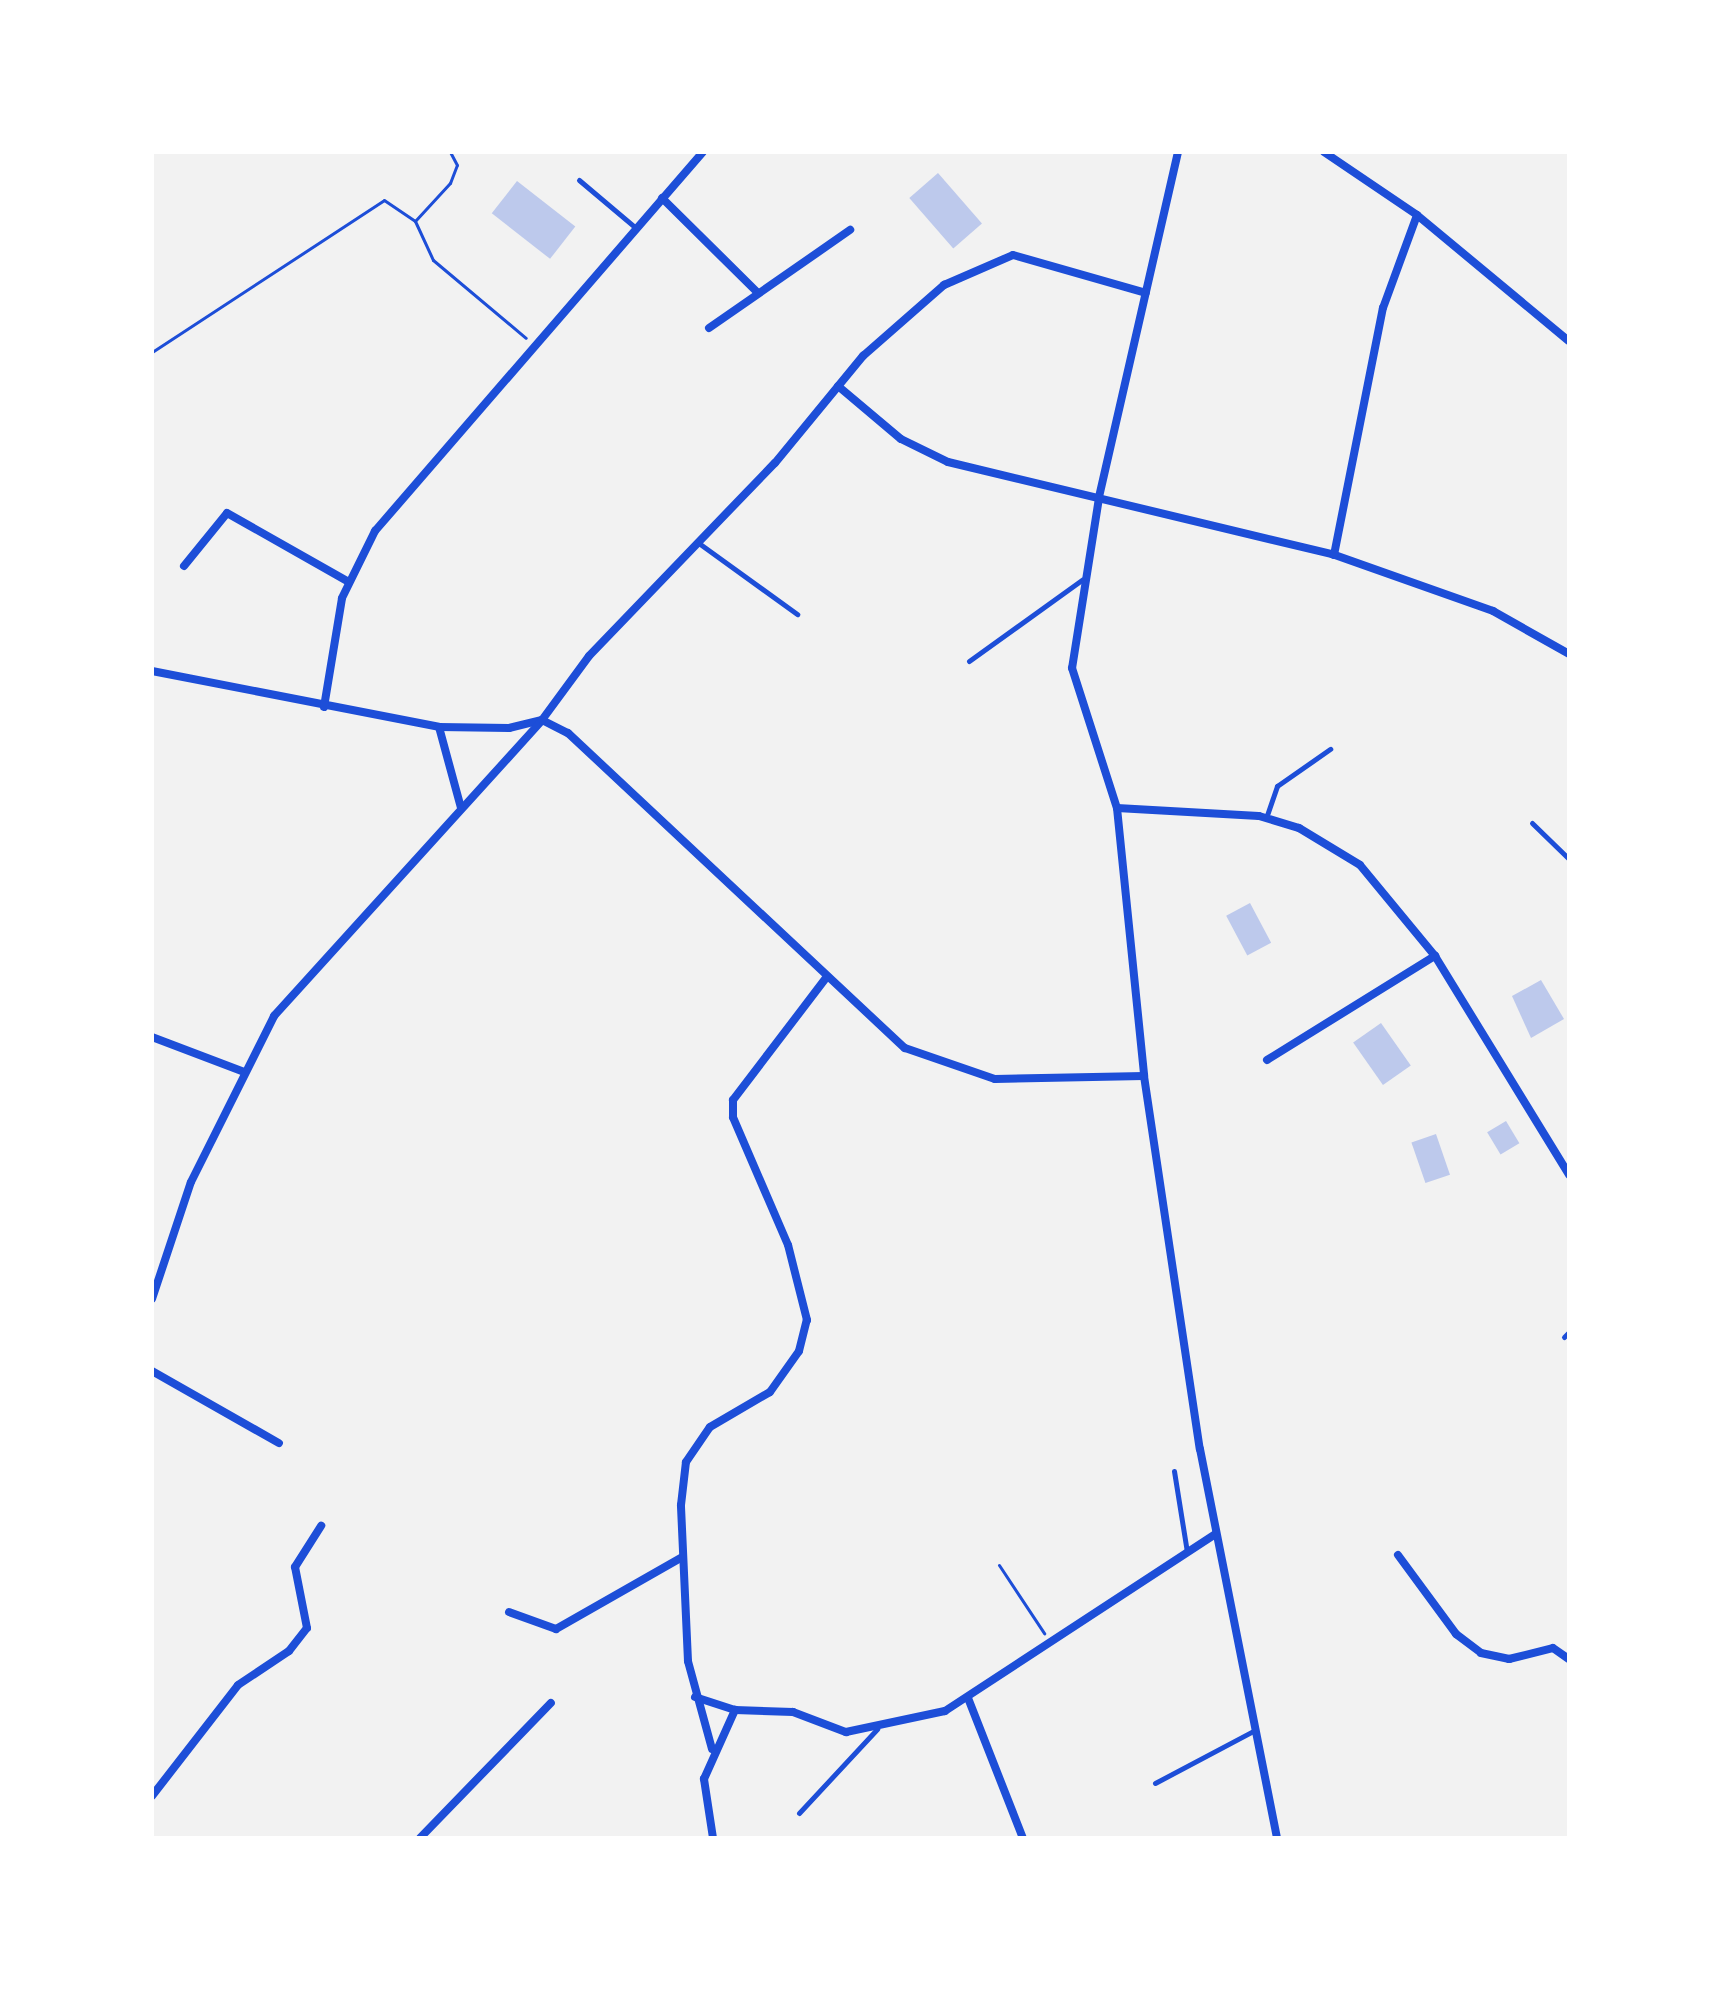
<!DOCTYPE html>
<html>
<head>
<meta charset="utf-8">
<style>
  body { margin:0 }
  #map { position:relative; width:1721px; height:1990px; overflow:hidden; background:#f2f2f2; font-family:"Source Sans 3",sans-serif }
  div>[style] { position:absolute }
  .building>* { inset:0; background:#bdc9ec; transform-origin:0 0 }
  .path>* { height:3px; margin:-1.5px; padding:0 1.5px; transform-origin:1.5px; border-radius:1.5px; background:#1d4ed8 }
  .service>* { height:5px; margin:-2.5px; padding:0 2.5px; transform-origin:2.5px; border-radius:2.5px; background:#1d4ed8 }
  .minor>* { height:8px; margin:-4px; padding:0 4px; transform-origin:4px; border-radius:4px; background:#1d4ed8 }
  span { translate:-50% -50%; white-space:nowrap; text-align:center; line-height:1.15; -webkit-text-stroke:8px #fff; paint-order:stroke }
  .frame { position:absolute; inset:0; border:154px solid #fff; pointer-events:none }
</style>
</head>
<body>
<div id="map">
  <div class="building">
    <div style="left:938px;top:173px;width:67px;height:38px;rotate:49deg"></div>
    <div style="left:517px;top:181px;width:74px;height:41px;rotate:38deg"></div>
    <div style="left:1250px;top:903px;width:45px;height:27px;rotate:62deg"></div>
    <div style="clip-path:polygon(1541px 980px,1564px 1019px,1531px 1038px,1512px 996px)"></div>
    <div style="left:1381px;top:1023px;width:52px;height:34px;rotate:55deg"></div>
    <div style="left:1506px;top:1121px;width:26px;height:22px;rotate:59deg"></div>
    <div style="left:1436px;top:1134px;width:43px;height:26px;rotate:71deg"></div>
  </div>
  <div class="path">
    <div style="left:415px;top:221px;width:43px;rotate:65.2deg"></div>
    <div style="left:433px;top:260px;width:121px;rotate:40deg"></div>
    <div style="left:152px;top:352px;width:277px;rotate:-33.2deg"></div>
    <div style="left:384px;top:200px;width:37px;rotate:34deg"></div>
    <div style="left:415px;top:221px;width:52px;rotate:-47.4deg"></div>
    <div style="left:450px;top:183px;width:19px;rotate:-69deg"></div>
    <div style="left:457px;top:165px;width:15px;rotate:-118deg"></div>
    <div style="left:999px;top:1565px;width:82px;rotate:56.5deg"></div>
  </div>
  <div class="service">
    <div style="left:579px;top:180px;width:75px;rotate:40.1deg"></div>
    <div style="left:700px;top:544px;width:120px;rotate:35.8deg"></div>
    <div style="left:969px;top:661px;width:140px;rotate:-35.7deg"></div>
    <div style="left:1266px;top:818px;width:34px;rotate:-71deg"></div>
    <div style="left:1277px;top:786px;width:65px;rotate:-34.9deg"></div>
    <div style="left:1532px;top:823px;width:52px;rotate:44.2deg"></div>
    <div style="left:1564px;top:1337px;width:7px;rotate:-45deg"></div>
    <div style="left:1174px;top:1471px;width:82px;rotate:80.9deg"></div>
    <div style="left:1155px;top:1783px;width:113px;rotate:-27.9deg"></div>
    <div style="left:799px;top:1813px;width:115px;rotate:-47.1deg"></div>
  </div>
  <div class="minor">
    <div style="left:1178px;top:152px;width:355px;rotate:102.9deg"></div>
    <div style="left:1099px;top:498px;width:172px;rotate:99deg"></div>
    <div style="left:1072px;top:668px;width:147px;rotate:72.2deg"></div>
    <div style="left:1117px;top:808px;width:269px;rotate:84.2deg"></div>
    <div style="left:1144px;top:1076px;width:377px;rotate:81.5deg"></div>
    <div style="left:1200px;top:1449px;width:397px;rotate:78.8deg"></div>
    <div style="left:1324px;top:152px;width:112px;rotate:34.1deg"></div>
    <div style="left:1417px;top:215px;width:197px;rotate:39.7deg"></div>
    <div style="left:662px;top:198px;width:134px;rotate:44.7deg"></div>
    <div style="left:709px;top:328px;width:172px;rotate:-34.8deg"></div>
    <div style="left:838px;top:386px;width:82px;rotate:40.1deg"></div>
    <div style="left:901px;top:439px;width:52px;rotate:26.1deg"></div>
    <div style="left:948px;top:462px;width:395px;rotate:13.5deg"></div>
    <div style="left:1332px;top:554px;width:171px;rotate:19.5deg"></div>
    <div style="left:1493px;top:611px;width:87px;rotate:29.5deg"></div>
    <div style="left:1334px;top:555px;width:252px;rotate:-78.8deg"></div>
    <div style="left:1383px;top:308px;width:99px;rotate:-69.9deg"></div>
    <div style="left:184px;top:566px;width:68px;rotate:-50.9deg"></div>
    <div style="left:227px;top:513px;width:140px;rotate:29.5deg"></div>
    <div style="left:152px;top:671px;width:292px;rotate:11deg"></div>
    <div style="left:439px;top:727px;width:70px;rotate:0.8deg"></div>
    <div style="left:509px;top:728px;width:34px;rotate:-14deg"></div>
    <div style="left:542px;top:720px;width:29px;rotate:27deg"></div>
    <div style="left:568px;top:733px;width:461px;rotate:43.1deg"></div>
    <div style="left:905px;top:1048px;width:95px;rotate:19deg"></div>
    <div style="left:995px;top:1079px;width:149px;rotate:-1.2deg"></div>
    <div style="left:324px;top:707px;width:110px;rotate:-80.6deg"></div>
    <div style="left:342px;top:598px;width:75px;rotate:-63.8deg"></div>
    <div style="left:375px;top:531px;width:501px;rotate:-49.13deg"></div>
    <div style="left:439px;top:727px;width:84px;rotate:74.8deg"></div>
    <div style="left:1117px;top:808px;width:142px;rotate:3.2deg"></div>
    <div style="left:1259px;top:816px;width:42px;rotate:16.7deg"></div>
    <div style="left:1299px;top:828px;width:71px;rotate:31.2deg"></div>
    <div style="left:1360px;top:865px;width:118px;rotate:50.5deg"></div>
    <div style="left:1435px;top:956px;width:257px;rotate:58.5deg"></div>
    <div style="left:152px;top:1037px;width:98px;rotate:20.8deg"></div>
    <div style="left:1267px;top:1060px;width:198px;rotate:-31.8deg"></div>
    <div style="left:152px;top:1299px;width:123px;rotate:-71.6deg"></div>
    <div style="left:191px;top:1182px;width:186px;rotate:-63.4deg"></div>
    <div style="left:274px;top:1016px;width:399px;rotate:-47.8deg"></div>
    <div style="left:542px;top:720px;width:79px;rotate:-53.7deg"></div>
    <div style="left:589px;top:656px;width:268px;rotate:-46.1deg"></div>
    <div style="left:775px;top:463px;width:139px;rotate:-50.6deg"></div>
    <div style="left:863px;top:356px;width:108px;rotate:-41.2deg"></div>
    <div style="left:944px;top:285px;width:75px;rotate:-23.5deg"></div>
    <div style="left:1013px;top:255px;width:138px;rotate:15.9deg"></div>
    <div style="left:152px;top:1371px;width:146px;rotate:29.6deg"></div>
    <div style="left:1398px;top:1555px;width:98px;rotate:53.7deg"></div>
    <div style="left:1456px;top:1634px;width:31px;rotate:37deg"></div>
    <div style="left:1481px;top:1653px;width:29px;rotate:12deg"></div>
    <div style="left:1509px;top:1659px;width:45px;rotate:-14deg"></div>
    <div style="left:1553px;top:1648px;width:19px;rotate:35deg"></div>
    <div style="left:509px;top:1612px;width:50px;rotate:19.9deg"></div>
    <div style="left:556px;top:1629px;width:145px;rotate:-29.7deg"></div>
    <div style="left:695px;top:1697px;width:42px;rotate:18deg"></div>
    <div style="left:735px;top:1710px;width:58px;rotate:2deg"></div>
    <div style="left:793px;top:1712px;width:57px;rotate:20.7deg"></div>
    <div style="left:846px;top:1732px;width:101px;rotate:-12deg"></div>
    <div style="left:945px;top:1711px;width:323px;rotate:-33.2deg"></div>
    <div style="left:968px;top:1698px;width:150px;rotate:68.6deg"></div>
    <div style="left:712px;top:1749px;width:91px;rotate:-105.3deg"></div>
    <div style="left:688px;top:1661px;width:156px;rotate:-92.6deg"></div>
    <div style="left:681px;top:1505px;width:43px;rotate:-83.4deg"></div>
    <div style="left:686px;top:1462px;width:42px;rotate:-55.6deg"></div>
    <div style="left:710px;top:1427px;width:69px;rotate:-30.3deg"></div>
    <div style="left:770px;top:1392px;width:50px;rotate:-54.7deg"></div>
    <div style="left:799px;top:1351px;width:32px;rotate:-76deg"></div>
    <div style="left:807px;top:1320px;width:77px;rotate:-104.2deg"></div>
    <div style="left:788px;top:1245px;width:139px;rotate:-113.3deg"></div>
    <div style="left:733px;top:1117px;width:17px;rotate:-90deg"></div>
    <div style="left:733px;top:1100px;width:153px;rotate:-52.7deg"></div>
    <div style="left:152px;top:1796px;width:140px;rotate:-52.2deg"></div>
    <div style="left:238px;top:1685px;width:61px;rotate:-33.7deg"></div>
    <div style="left:289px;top:1651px;width:29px;rotate:-52deg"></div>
    <div style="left:307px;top:1628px;width:62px;rotate:-101.1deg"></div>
    <div style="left:295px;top:1567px;width:49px;rotate:-57.6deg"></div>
    <div style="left:420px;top:1838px;width:188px;rotate:-45.9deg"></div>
    <div style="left:713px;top:1838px;width:60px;rotate:-98.7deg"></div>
    <div style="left:704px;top:1779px;width:76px;rotate:-65.8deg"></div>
  </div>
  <div class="frame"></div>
</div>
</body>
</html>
